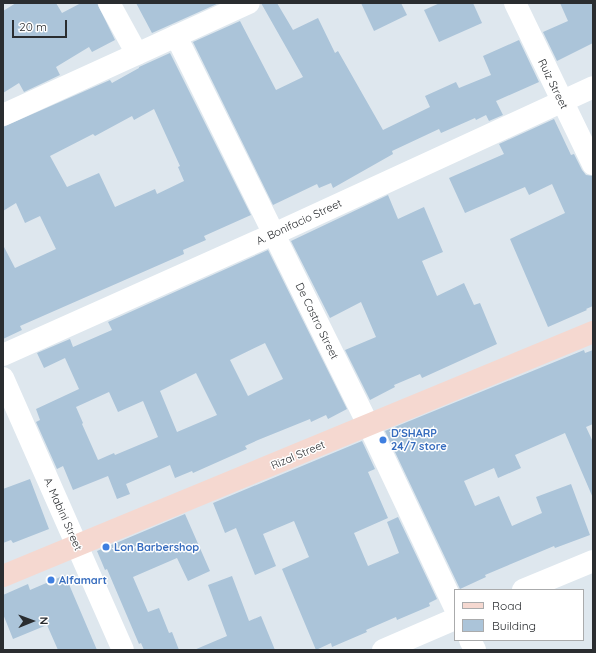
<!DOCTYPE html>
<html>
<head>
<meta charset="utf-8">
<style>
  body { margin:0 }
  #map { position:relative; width:596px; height:653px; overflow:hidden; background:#dee7ee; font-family:Quicksand,sans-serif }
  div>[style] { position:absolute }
  .building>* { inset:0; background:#abc4d9 }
  .minor>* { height:22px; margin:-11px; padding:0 11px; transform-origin:11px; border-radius:11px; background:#fff }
  .secondary>* { height:22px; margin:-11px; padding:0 11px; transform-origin:11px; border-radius:11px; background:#f5d8d0 }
  .dots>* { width:11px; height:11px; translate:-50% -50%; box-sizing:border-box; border:2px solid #fff; border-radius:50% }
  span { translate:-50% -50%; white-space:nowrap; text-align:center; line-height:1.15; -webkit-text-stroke:3px #fff; paint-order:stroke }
  .street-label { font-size:11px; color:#2a2d30 }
  .shop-label { font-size:11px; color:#366cbe; font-weight:700 }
  .left { translate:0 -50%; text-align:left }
  .frame { position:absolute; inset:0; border:4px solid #2a2d30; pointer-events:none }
  .legend { position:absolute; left:454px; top:589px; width:130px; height:52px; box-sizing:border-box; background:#fff; border:1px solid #aaabac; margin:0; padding:5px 7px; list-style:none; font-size:12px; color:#2a2d30 }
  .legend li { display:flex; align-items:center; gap:8px; height:20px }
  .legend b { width:20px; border:1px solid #aaabac }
  .north { position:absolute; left:12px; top:601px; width:40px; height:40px; -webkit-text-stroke:3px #fff; paint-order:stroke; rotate:89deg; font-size:11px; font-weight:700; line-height:16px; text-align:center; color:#2a2d30 }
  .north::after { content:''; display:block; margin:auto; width:14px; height:18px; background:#2a2d30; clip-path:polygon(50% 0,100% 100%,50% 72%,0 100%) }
  .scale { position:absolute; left:12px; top:20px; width:55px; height:18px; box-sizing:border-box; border:2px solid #2a2d30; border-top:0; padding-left:5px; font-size:12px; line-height:14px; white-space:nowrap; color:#2a2d30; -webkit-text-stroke:3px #fff; paint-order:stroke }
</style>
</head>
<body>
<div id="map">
  <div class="building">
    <div style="clip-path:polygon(16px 3px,56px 3px,62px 13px,81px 3px,97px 3px,115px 40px,92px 52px,89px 47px,56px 67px,60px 75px,24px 92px,19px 83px,3px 93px,3px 11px)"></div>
    <div style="clip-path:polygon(136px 3px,219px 3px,152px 33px)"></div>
    <div style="clip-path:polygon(261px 3px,277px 3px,293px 30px,318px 18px,335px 53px,338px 51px,383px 130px,430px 107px,425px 96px,456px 82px,459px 88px,491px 75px,483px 56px,519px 40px,539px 82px,496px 101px,503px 115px,489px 121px,486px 115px,476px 120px,475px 118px,441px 133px,439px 129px,392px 151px,393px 154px,333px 188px,331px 183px,319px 188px,317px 184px,273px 205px,193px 42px,240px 21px,276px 90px,303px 77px)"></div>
    <div style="clip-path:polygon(361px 3px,401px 3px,407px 15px,374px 31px)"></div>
    <div style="clip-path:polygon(440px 3px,473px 3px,482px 23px,439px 42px,424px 10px)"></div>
    <div style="clip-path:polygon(560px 3px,593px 3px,593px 43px,557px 61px,543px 32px,568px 21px)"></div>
    <div style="clip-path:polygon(evenodd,170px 53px,251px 215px,204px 236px,206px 240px,183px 250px,184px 254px,20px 326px,22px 330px,3px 339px,3px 245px,15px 268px,56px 249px,40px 216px,25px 223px,16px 203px,3px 211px,3px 127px,110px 80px,112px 83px,139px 68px,139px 67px,170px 53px,154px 109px,180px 166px,178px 167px,184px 181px,157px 194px,155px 189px,115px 207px,99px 173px,67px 187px,50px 156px,93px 134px,95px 136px,132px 116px,134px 120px,154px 109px)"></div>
    <div style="clip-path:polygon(554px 119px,571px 155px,574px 154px,582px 170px,586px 175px,593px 176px,593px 306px,586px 309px,587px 310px,548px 327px,510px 239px,565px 213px,552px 184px,529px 195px,525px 187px,465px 213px,449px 178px,504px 154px,499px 144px)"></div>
    <div style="clip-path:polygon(388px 195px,398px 219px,424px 207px,443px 252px,422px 261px,437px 296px,464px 283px,474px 305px,480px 303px,497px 344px,422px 378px,420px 374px,394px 385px,395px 387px,370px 400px,345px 350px,376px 337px,361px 302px,330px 318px,291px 241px)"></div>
    <div style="clip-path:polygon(evenodd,268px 250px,347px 409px,328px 419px,326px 415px,311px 422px,310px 419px,258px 440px,245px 446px,247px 449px,193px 473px,192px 471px,175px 478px,170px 465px,126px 484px,130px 494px,117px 499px,108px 476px,73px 490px,63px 466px,57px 469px,36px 422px,40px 420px,36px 409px,79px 389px,65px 358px,44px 368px,37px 353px,70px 339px,73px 347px,112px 330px,108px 322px,268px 250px,265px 343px,283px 379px,248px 396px,230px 360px,265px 343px,268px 250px,196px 373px,217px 415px,177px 432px,160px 391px,196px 373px,268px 250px,109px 392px,118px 412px,143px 401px,158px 437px,115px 455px,114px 453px,98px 460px,82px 424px,83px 423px,76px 407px,109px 392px)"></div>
    <div style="clip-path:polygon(584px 350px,585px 353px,593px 350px,593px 424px,586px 427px,593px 442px,593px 498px,565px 433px,515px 455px,521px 468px,498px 478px,494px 468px,464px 481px,475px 506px,499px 496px,512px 526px,542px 513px,536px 497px,571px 484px,590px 535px,555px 548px,554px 546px,485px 575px,486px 577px,460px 589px,385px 431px)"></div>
    <div style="clip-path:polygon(362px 441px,375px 469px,368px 472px,388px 518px,354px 533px,368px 566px,399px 553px,387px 522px,398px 517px,437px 599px,429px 603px,430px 606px,397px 620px,396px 617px,366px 630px,367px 632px,332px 647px,331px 643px,316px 650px,282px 569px,309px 557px,294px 521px,263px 534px,276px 566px,255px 575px,236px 528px,225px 533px,213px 503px)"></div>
    <div style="clip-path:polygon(30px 479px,49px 529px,13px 543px,11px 540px,3px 543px,3px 489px)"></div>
    <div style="clip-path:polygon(185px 514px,210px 571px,188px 581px,177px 558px,133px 577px,148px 612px,159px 608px,169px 633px,172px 632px,179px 650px,144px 650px,141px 643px,139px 644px,107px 569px,105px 570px,97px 551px)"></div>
    <div style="clip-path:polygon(65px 575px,97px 650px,58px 650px,47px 625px,13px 639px,3px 614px,3px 595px,28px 584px,30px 590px)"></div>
    <div style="clip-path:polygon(232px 576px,249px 621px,261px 616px,275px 650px,194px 650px,227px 636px,208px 585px)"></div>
  </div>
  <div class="minor">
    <div style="left:109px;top:3px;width:58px;rotate:61.2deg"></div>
    <div style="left:515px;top:3px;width:179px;rotate:64.2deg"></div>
    <div style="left:176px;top:36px;width:435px;rotate:63.7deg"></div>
    <div style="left:369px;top:426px;width:201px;rotate:64.7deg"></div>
    <div style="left:3px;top:115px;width:270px;rotate:-24.5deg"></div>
    <div style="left:3px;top:355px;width:297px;rotate:-24.1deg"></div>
    <div style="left:274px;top:234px;width:351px;rotate:-24.7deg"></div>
    <div style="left:3px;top:378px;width:297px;rotate:66.2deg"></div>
    <div style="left:523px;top:590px;width:76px;rotate:-22.5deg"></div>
    <div style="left:470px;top:640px;width:11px;rotate:63deg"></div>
    <div style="left:383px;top:650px;width:78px;rotate:-23.3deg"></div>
  </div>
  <div class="secondary">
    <div style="left:3px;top:576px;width:638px;rotate:-22.47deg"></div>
  </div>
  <div class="dots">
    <div style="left:383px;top:440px;background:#3f7fe0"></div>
    <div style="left:106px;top:547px;background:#3f7fe0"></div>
    <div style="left:51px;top:580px;background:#3f7fe0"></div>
  </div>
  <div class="street-label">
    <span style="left:553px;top:84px;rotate:64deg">Ruiz Street</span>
    <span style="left:299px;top:222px;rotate:-25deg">A. Bonifacio Street</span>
    <span style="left:317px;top:321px;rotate:64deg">De Castro Street</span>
    <span style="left:298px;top:455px;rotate:-23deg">Rizal Street</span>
    <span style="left:63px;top:514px;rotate:66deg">A. Mabini Street</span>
  </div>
  <div class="shop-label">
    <span class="left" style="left:391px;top:440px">D'SHARP<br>24/7 store</span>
    <span class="left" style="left:114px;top:547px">Lon Barbershop</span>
    <span class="left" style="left:59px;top:580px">Alfamart</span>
  </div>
  <div class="frame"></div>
  <ul class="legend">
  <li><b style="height:5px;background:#f5d8d0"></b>Road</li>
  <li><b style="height:11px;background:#abc4d9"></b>Building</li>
  </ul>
  <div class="north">N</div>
  <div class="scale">20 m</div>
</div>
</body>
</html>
